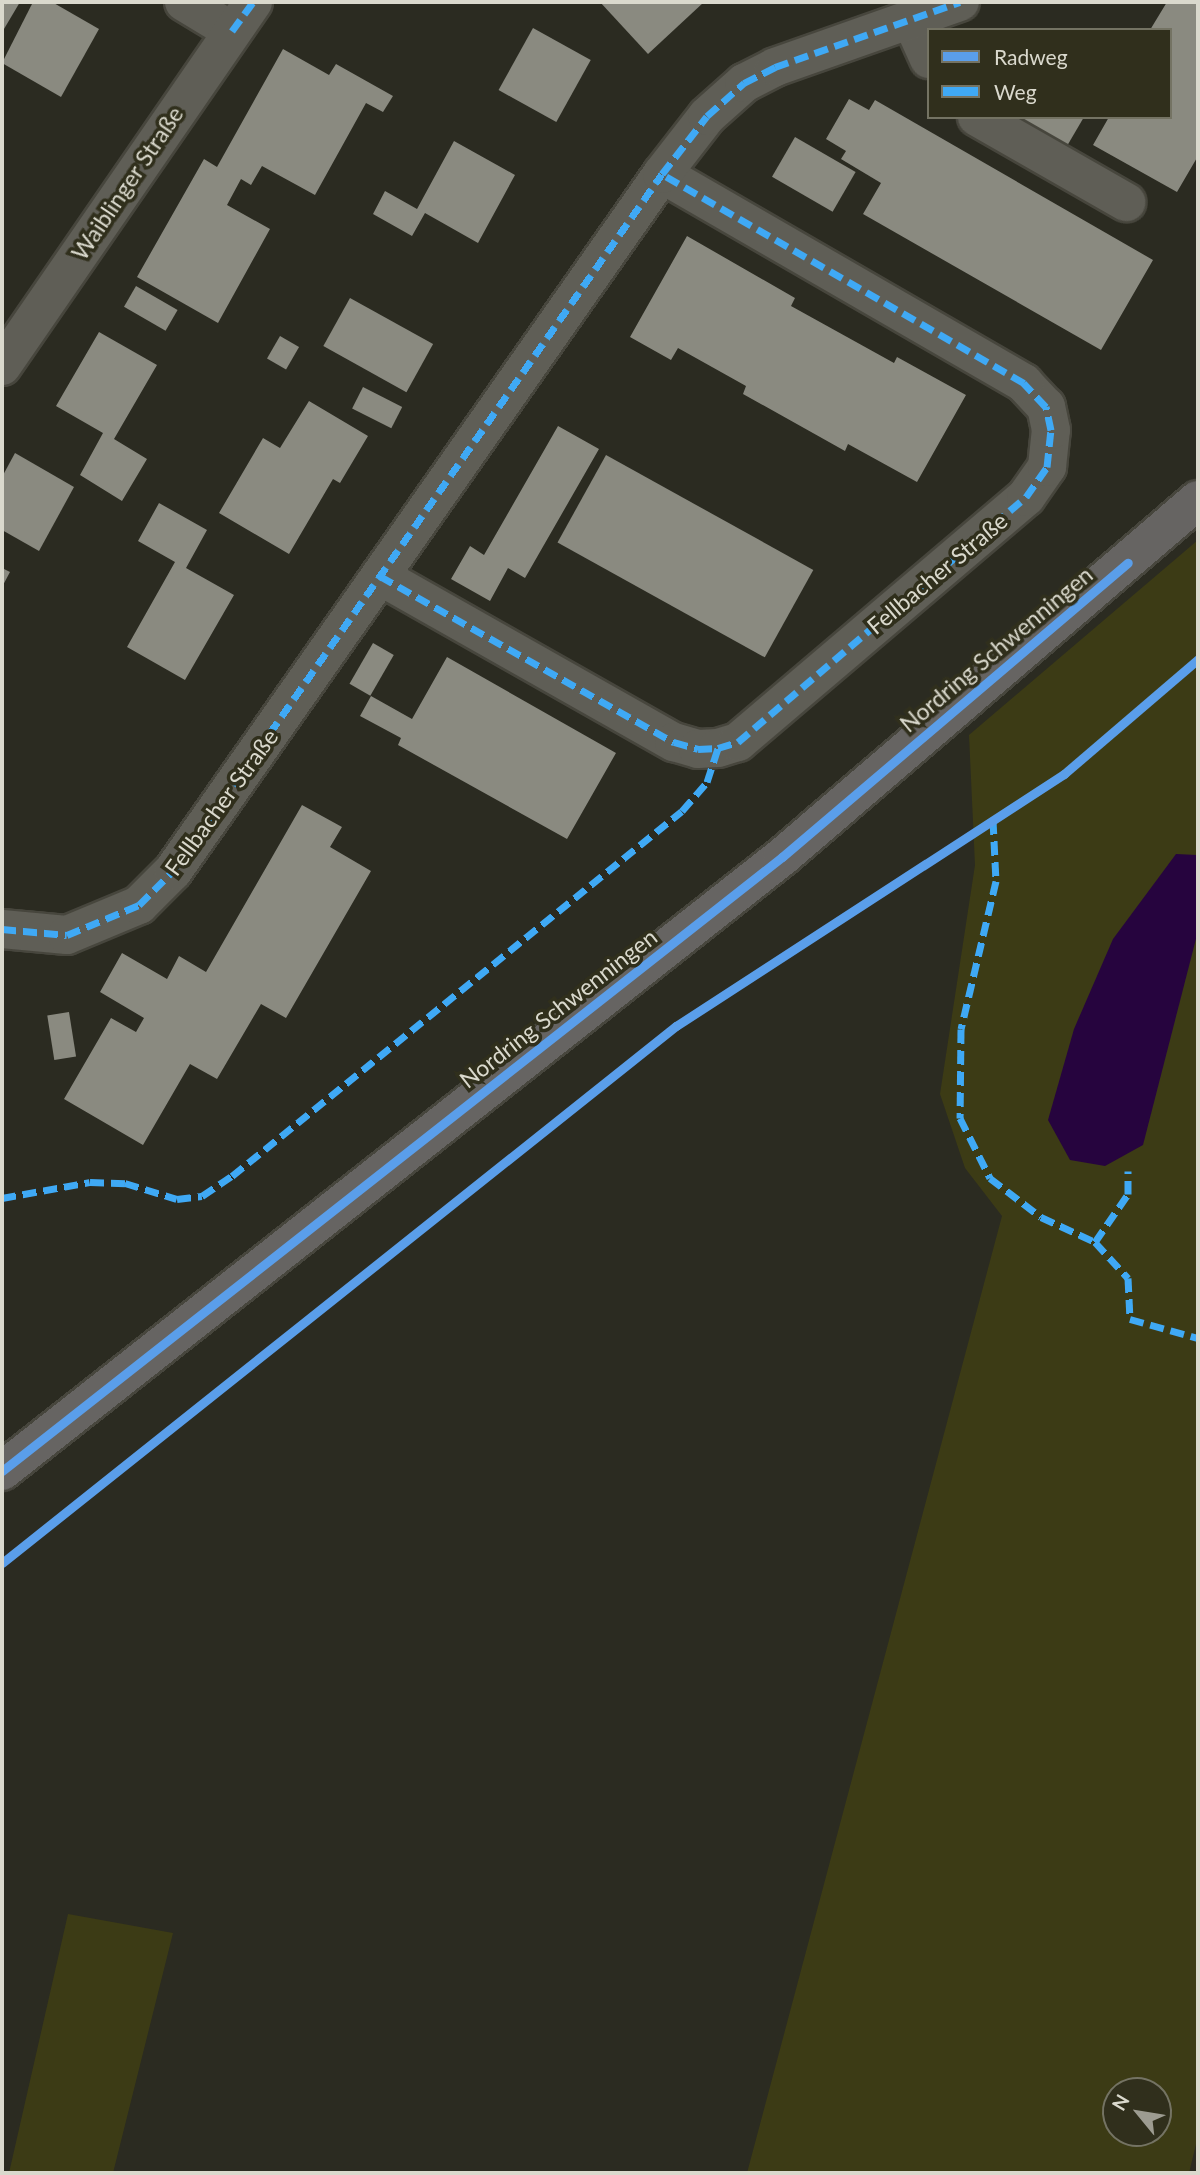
<!DOCTYPE html>
<html>
<head>
<meta charset="utf-8">
<style>
  body { margin:0 }
  #map { position:relative; width:1200px; height:2175px; overflow:hidden; background:#2b2b21; font-family:Lato,sans-serif }
  div>[style] { position:absolute }
  .green>* { inset:0; background:#3c3b15 }
  .water>* { inset:0; background:#26043e }
  .building>* { inset:0; background:#8a8a80; transform-origin:0 0 }
  .roads { filter:drop-shadow(2px 0 #47463d) drop-shadow(-2px 0 #47463d) drop-shadow(0 2px #47463d) drop-shadow(0 -2px #47463d) }
  .minor>* { height:38px; margin:-19px; padding:0 19px; transform-origin:19px; border-radius:19px; background:#5f5e56 }
  .major>* { height:38px; margin:-19px; padding:0 19px; transform-origin:19px; border-radius:19px; background:#666462 }
  .quiet>* { height:7px; margin-top:-3.5px; transform-origin:0; background:repeating-linear-gradient(90deg,#3fa9f5 0 14px,transparent 0 21px) }
  .cycleway>* { height:9px; margin:-4.5px; padding:0 4.5px; transform-origin:4.5px; border-radius:4.5px; background:#5a9eea }
  span { translate:-50% -50%; white-space:nowrap; text-align:center; line-height:1.15; -webkit-text-stroke:7px #302f1c; paint-order:stroke }
  .street-label { font-size:23px; color:#dad9cd }
  .frame { position:absolute; inset:0; border:4px solid #dad9cd; pointer-events:none }
  .legend { position:absolute; left:927px; top:28px; width:245px; height:91px; box-sizing:border-box; background:#302f1c; border:2px solid #747363; margin:0; padding:9px 12px; list-style:none; font-size:21px; color:#dad9cd }
  .legend li { display:flex; align-items:center; gap:14px; height:35px }
  .legend b { width:35px; border:2px solid #747363 }
  .north { position:absolute; left:1102px; top:2077px; width:70px; height:70px; box-sizing:border-box; background:#302f1c; border:2px solid #747363; border-radius:50%; rotate:300deg; font-size:19px; font-weight:700; line-height:28px; text-align:center; color:#dad9cd }
  .north::after { content:''; display:block; margin:auto; width:24px; height:32px; background:#9d9c91; clip-path:polygon(50% 0,100% 100%,50% 72%,0 100%) }
</style>
</head>
<body>
<div id="map">
  <div class="green">
    <div style="clip-path:polygon(evenodd,1198px 540px,1198px 2136px,1189px 2173px,747px 2173px,1002px 1216px,965px 1168px,940px 1094px,975px 865px,969px 735px,1198px 540px,1116px 2091px,1158px 2091px,1158px 2133px,1116px 2133px,1116px 2091px)"></div>
    <div style="clip-path:polygon(68px 1914px,173px 1933px,113px 2173px,9px 2173px)"></div>
  </div>
  <div class="water">
    <div style="clip-path:polygon(1176px 854px,1197px 855px,1198px 931px,1143px 1145px,1105px 1166px,1070px 1160px,1048px 1120px,1074px 1029px,1113px 939px)"></div>
  </div>
  <div class="building">
    <div style="clip-path:polygon(2px 2px,20px 2px,4px 29px,2px 27px)"></div>
    <div style="clip-path:polygon(33px 2px,52px 2px,99px 29px,61px 97px,2px 63px)"></div>
    <div style="clip-path:polygon(600px 2px,704px 2px,648px 54px)"></div>
    <div style="clip-path:polygon(1167px 2px,1198px 2px,1198px 156px,1177px 192px,1093px 145px,1109px 117px,1170px 117px,1170px 30px,1150px 30px)"></div>
    <div style="left:533px;top:28px;width:66px;height:71px;rotate:29deg"></div>
    <div style="clip-path:polygon(283px 49px,329px 75px,336px 64px,393px 96px,383px 112px,366px 103px,315px 195px,262px 166px,251px 185px,241px 179px,227px 205px,270px 229px,218px 323px,137px 277px,204px 159px,217px 167px)"></div>
    <div style="clip-path:polygon(849px 99px,869px 110px,875px 100px,1153px 260px,1101px 350px,863px 214px,881px 183px,841px 159px,846px 151px,826px 139px)"></div>
    <div style="clip-path:polygon(1017px 117px,1084px 117px,1067px 146px)"></div>
    <div style="left:795px;top:137px;width:70px;height:46px;rotate:30deg"></div>
    <div style="clip-path:polygon(454px 141px,515px 175px,478px 243px,425px 213px,412px 236px,373px 214px,385px 191px,417px 209px)"></div>
    <div style="clip-path:polygon(687px 236px,795px 298px,791px 306px,894px 363px,897px 357px,966px 395px,917px 482px,848px 444px,845px 451px,743px 394px,746px 386px,678px 348px,671px 360px,630px 337px)"></div>
    <div style="left:136px;top:286px;width:48px;height:24px;rotate:30deg"></div>
    <div style="left:350px;top:298px;width:95px;height:55px;rotate:29deg"></div>
    <div style="clip-path:polygon(99px 332px,157px 365px,114px 439px,147px 459px,122px 501px,80px 475px,103px 433px,56px 406px)"></div>
    <div style="left:280px;top:336px;width:22px;height:26px;rotate:30deg"></div>
    <div style="left:363px;top:387px;width:44px;height:24px;rotate:27deg"></div>
    <div style="clip-path:polygon(309px 401px,368px 436px,340px 483px,333px 479px,289px 554px,219px 513px,263px 438px,280px 448px)"></div>
    <div style="clip-path:polygon(558px 426px,599px 449px,525px 578px,508px 568px,490px 601px,451px 579px,470px 546px,484px 555px)"></div>
    <div style="clip-path:polygon(15px 453px,74px 487px,39px 551px,2px 530px,2px 477px)"></div>
    <div style="left:606px;top:455px;width:237px;height:100px;rotate:29deg"></div>
    <div style="clip-path:polygon(159px 503px,207px 530px,186px 568px,234px 595px,185px 680px,127px 647px,175px 562px,138px 541px)"></div>
    <div style="clip-path:polygon(2px 568px,10px 572px,2px 587px)"></div>
    <div style="left:373px;top:643px;width:24px;height:47px;rotate:30deg"></div>
    <div style="clip-path:polygon(447px 657px,616px 753px,567px 839px,398px 745px,401px 738px,360px 716px,371px 696px,412px 719px)"></div>
    <div style="clip-path:polygon(302px 805px,342px 827px,330px 847px,371px 871px,286px 1018px,261px 1004px,217px 1079px,190px 1064px,143px 1145px,64px 1099px,111px 1018px,136px 1032px,144px 1018px,100px 992px,122px 953px,167px 979px,179px 956px,206px 972px)"></div>
    <div style="left:69px;top:1012px;width:45px;height:22px;rotate:81deg"></div>
  </div>
  <div class="roads">
    <div class="minor">
      <div style="left:184px;top:2px;width:56px;rotate:31.1deg"></div>
      <div style="left:911px;top:19px;width:44px;rotate:65.8deg"></div>
      <div style="left:977px;top:117px;width:172px;rotate:29.7deg"></div>
      <div style="left:2px;top:366px;width:442px;rotate:-55.4deg"></div>
      <div style="left:380px;top:576px;width:338px;rotate:29.5deg"></div>
      <div style="left:674px;top:742px;width:25px;rotate:16deg"></div>
      <div style="left:698px;top:749px;width:20px;rotate:-3deg"></div>
      <div style="left:718px;top:748px;width:21px;rotate:-17deg"></div>
      <div style="left:738px;top:742px;width:378px;rotate:-40.4deg"></div>
      <div style="left:1026px;top:497px;width:37px;rotate:-55deg"></div>
      <div style="left:1047px;top:467px;width:37px;rotate:-84deg"></div>
      <div style="left:1051px;top:430px;width:24px;rotate:-102deg"></div>
      <div style="left:1046px;top:407px;width:33px;rotate:-133deg"></div>
      <div style="left:1024px;top:383px;width:418px;rotate:-150deg"></div>
      <div style="left:2px;top:929px;width:65px;rotate:5.3deg"></div>
      <div style="left:67px;top:935px;width:78px;rotate:-22.6deg"></div>
      <div style="left:139px;top:905px;width:48px;rotate:-45deg"></div>
      <div style="left:173px;top:871px;width:851px;rotate:-54.95deg"></div>
      <div style="left:662px;top:174px;width:73px;rotate:-52.2deg"></div>
      <div style="left:707px;top:116px;width:50px;rotate:-41.7deg"></div>
      <div style="left:744px;top:83px;width:35px;rotate:-27deg"></div>
      <div style="left:775px;top:67px;width:196px;rotate:-19.4deg"></div>
    </div>
    <div class="major">
      <div style="left:2px;top:1471px;width:993px;rotate:-38.21deg"></div>
      <div style="left:782px;top:857px;width:548px;rotate:-40.64deg"></div>
    </div>
  </div>
  <div class="quiet">
    <div style="left:232px;top:31px;width:36px;rotate:-54deg"></div>
    <div style="left:380px;top:576px;width:338px;rotate:29.5deg"></div>
    <div style="left:674px;top:742px;width:25px;rotate:16deg"></div>
    <div style="left:698px;top:749px;width:20px;rotate:-3deg"></div>
    <div style="left:718px;top:748px;width:21px;rotate:-17deg"></div>
    <div style="left:738px;top:742px;width:378px;rotate:-40.4deg"></div>
    <div style="left:1026px;top:497px;width:37px;rotate:-55deg"></div>
    <div style="left:1047px;top:467px;width:37px;rotate:-84deg"></div>
    <div style="left:1051px;top:430px;width:24px;rotate:-102deg"></div>
    <div style="left:1046px;top:407px;width:33px;rotate:-133deg"></div>
    <div style="left:1024px;top:383px;width:418px;rotate:-150deg"></div>
    <div style="left:993px;top:820px;width:61px;rotate:87.2deg"></div>
    <div style="left:996px;top:881px;width:152px;rotate:103.3deg"></div>
    <div style="left:961px;top:1029px;width:89px;rotate:90.6deg"></div>
    <div style="left:960px;top:1118px;width:67px;rotate:63.4deg"></div>
    <div style="left:990px;top:1178px;width:64px;rotate:37.4deg"></div>
    <div style="left:1041px;top:1217px;width:60px;rotate:24.8deg"></div>
    <div style="left:1095px;top:1242px;width:49px;rotate:47.5deg"></div>
    <div style="left:1128px;top:1278px;width:41px;rotate:87.2deg"></div>
    <div style="left:1130px;top:1319px;width:71px;rotate:15.6deg"></div>
    <div style="left:2px;top:929px;width:65px;rotate:5.3deg"></div>
    <div style="left:67px;top:935px;width:78px;rotate:-22.6deg"></div>
    <div style="left:139px;top:905px;width:48px;rotate:-45deg"></div>
    <div style="left:173px;top:871px;width:851px;rotate:-54.95deg"></div>
    <div style="left:662px;top:174px;width:73px;rotate:-52.2deg"></div>
    <div style="left:707px;top:116px;width:50px;rotate:-41.7deg"></div>
    <div style="left:744px;top:83px;width:35px;rotate:-27deg"></div>
    <div style="left:775px;top:67px;width:196px;rotate:-19.4deg"></div>
    <div style="left:2px;top:1198px;width:89px;rotate:-10.3deg"></div>
    <div style="left:90px;top:1182px;width:35px;rotate:2deg"></div>
    <div style="left:125px;top:1183px;width:54px;rotate:17.1deg"></div>
    <div style="left:177px;top:1199px;width:25px;rotate:-7deg"></div>
    <div style="left:202px;top:1196px;width:36px;rotate:-34deg"></div>
    <div style="left:232px;top:1176px;width:579px;rotate:-39.05deg"></div>
    <div style="left:682px;top:811px;width:38px;rotate:-49deg"></div>
    <div style="left:707px;top:782px;width:36px;rotate:-72deg"></div>
    <div style="left:1095px;top:1242px;width:58px;rotate:-55.5deg"></div>
    <div style="left:1128px;top:1194px;width:23px;rotate:-90deg"></div>
  </div>
  <div class="cycleway">
    <div style="left:2px;top:1471px;width:993px;rotate:-38.21deg"></div>
    <div style="left:782px;top:857px;width:454px;rotate:-40.4deg"></div>
    <div style="left:2px;top:1563px;width:862px;rotate:-38.55deg"></div>
    <div style="left:676px;top:1026px;width:463px;rotate:-33deg"></div>
    <div style="left:1064px;top:774px;width:177px;rotate:-40.6deg"></div>
  </div>
  <div class="street-label">
    <span style="left:127px;top:183px;rotate:-56deg">Waiblinger Straße</span>
    <span style="left:937px;top:573px;rotate:-40deg">Fellbacher Straße</span>
    <span style="left:996px;top:649px;rotate:-40deg">Nordring Schwenningen</span>
    <span style="left:221px;top:802px;rotate:-54deg">Fellbacher Straße</span>
    <span style="left:558px;top:1008px;rotate:-38deg">Nordring Schwenningen</span>
  </div>
  <div class="frame"></div>
  <ul class="legend">
  <li><b style="height:9px;background:#5a9eea"></b>Radweg</li>
  <li><b style="height:9px;background:#3fa9f5"></b>Weg</li>
  </ul>
  <div class="north">N</div>
</div>
</body>
</html>
